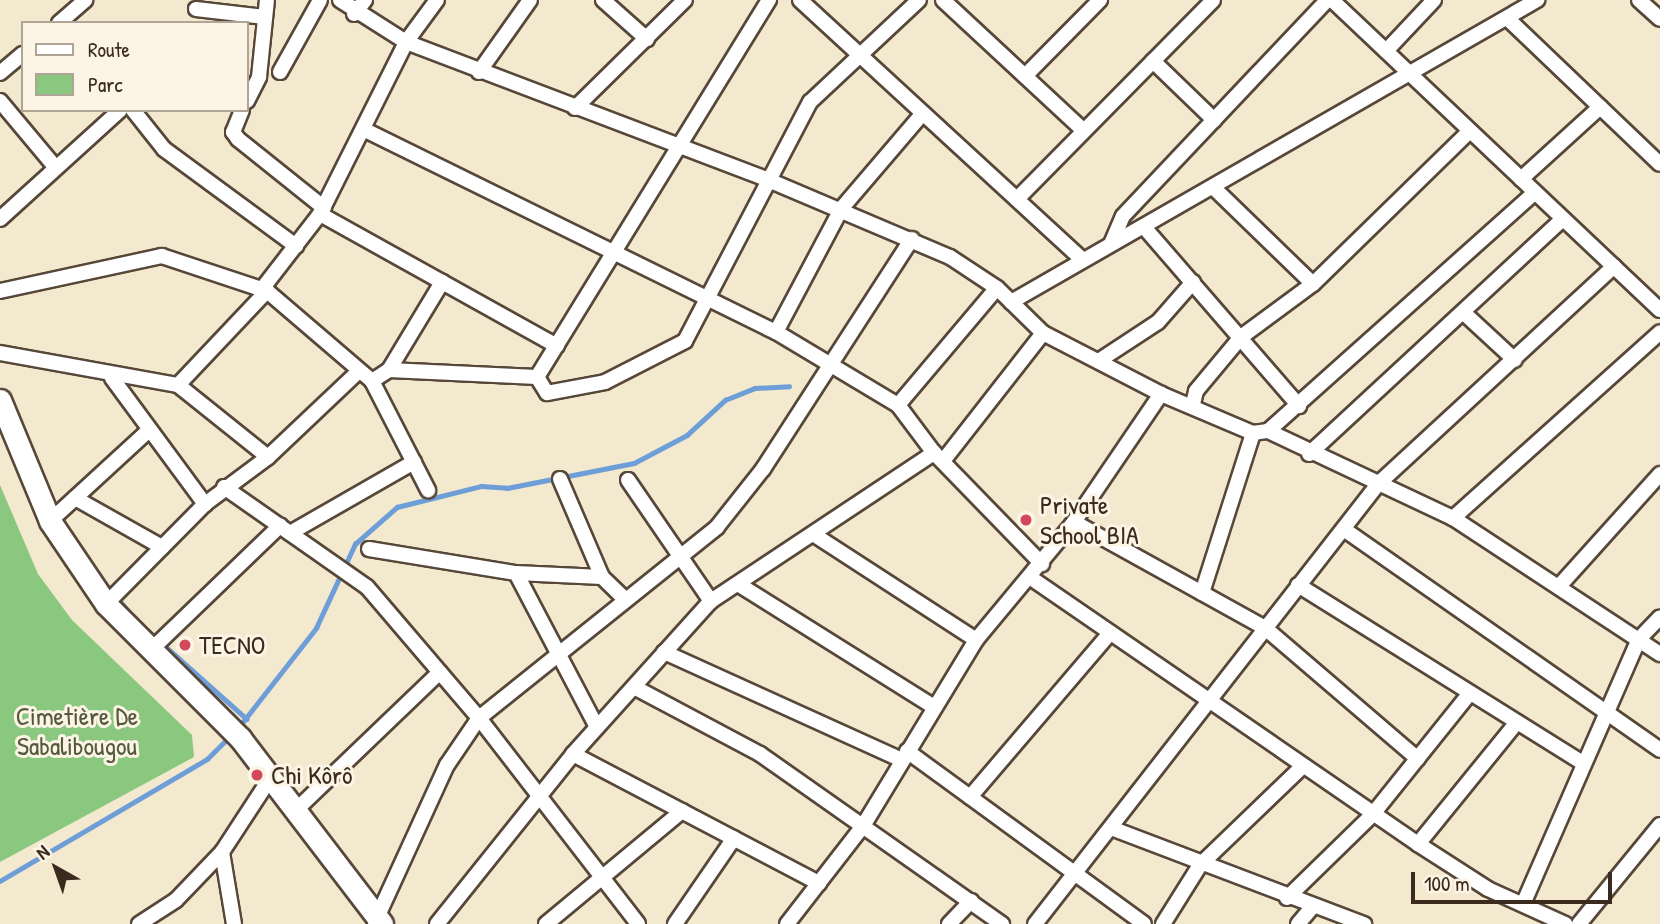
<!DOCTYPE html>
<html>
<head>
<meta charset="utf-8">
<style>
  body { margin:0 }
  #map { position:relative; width:1660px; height:924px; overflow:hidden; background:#f3e9cf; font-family:"Patrick Hand",sans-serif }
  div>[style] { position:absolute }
  .green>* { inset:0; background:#8ac87f }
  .stream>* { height:4.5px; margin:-2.25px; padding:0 2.25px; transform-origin:2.25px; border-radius:2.25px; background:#6e9ed7 }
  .roads { filter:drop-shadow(2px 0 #574739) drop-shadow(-2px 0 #574739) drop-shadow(0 2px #574739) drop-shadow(0 -2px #574739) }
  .street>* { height:14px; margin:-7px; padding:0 7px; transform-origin:7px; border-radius:7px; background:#fff }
  .secondary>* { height:21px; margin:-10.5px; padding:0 10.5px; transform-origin:10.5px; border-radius:10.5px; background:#fff }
  .dots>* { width:19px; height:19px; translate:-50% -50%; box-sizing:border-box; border:4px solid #fcf5e5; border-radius:50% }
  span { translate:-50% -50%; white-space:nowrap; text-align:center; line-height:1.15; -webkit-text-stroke:6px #fcf5e5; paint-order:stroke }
  .poi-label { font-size:26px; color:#3b2a1e }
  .left { translate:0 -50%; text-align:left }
  .park-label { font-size:26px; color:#53593b }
  .legend { position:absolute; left:21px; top:21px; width:228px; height:91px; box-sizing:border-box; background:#fcf5e5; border:2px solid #afa495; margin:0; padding:9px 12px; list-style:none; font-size:21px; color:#3b2a1e }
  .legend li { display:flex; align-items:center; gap:14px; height:35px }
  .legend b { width:35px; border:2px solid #afa495 }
  .north { position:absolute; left:21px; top:833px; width:70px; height:70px; -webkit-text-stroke:5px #fcf5e5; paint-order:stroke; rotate:320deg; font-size:19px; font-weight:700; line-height:28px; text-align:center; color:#3b2a1e }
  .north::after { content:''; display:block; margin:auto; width:24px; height:32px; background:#3b2a1e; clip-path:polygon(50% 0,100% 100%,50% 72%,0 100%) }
  .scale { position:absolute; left:1411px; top:872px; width:201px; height:32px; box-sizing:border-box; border:4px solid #3b2a1e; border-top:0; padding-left:9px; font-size:21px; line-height:24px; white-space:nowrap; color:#3b2a1e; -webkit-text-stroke:5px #fcf5e5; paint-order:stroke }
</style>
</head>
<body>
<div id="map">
  <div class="green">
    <div style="clip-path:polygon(0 485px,38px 574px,72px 620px,192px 735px,194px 757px,0 862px)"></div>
  </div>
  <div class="stream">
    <div style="left:104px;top:582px;width:51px;rotate:49.8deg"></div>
    <div style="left:146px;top:629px;width:135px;rotate:41.7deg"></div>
    <div style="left:238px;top:728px;width:127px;rotate:-52deg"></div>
    <div style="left:316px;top:628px;width:93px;rotate:-65.1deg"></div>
    <div style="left:355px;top:544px;width:56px;rotate:-41.4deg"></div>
    <div style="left:397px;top:507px;width:87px;rotate:-14deg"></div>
    <div style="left:481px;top:486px;width:26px;rotate:4deg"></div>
    <div style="left:507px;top:488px;width:129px;rotate:-11.1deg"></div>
    <div style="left:634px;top:463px;width:60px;rotate:-27.8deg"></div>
    <div style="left:687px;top:435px;width:52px;rotate:-42.6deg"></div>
    <div style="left:725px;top:400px;width:32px;rotate:-22deg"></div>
    <div style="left:755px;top:388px;width:34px;rotate:-3deg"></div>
    <div style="left:0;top:881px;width:240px;rotate:-30.5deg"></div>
    <div style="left:207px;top:759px;width:31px;rotate:-45deg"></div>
  </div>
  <div class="roads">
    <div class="street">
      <div style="left:340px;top:0;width:78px;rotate:32.5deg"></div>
      <div style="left:406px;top:42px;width:385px;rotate:20.8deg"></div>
      <div style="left:766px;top:179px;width:200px;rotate:23deg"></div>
      <div style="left:950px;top:257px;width:56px;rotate:33.4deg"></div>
      <div style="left:997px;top:288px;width:64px;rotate:44.4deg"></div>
      <div style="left:1043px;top:333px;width:133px;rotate:27.3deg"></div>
      <div style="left:1161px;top:394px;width:100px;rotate:23deg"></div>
      <div style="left:1253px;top:433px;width:15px;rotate:-8deg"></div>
      <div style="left:1268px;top:431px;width:204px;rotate:25.2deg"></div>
      <div style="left:1453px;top:518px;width:248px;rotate:33.3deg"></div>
      <div style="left:603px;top:0;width:59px;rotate:41.6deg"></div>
      <div style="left:800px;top:0;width:383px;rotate:42.6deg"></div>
      <div style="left:943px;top:0;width:192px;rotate:42.9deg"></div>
      <div style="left:1332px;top:0;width:451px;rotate:43.4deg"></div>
      <div style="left:1639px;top:0;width:28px;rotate:42deg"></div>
      <div style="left:196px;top:9px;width:69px;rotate:6.6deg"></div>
      <div style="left:354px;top:14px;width:18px;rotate:-52deg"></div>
      <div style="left:1507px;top:18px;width:211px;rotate:43.7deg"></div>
      <div style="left:59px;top:23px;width:35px;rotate:-41deg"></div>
      <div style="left:1386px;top:51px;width:70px;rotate:-46.7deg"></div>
      <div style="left:1153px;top:61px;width:85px;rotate:44deg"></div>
      <div style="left:280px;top:72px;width:82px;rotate:-60.9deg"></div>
      <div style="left:479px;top:72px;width:88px;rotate:-54.7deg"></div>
      <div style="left:0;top:73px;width:30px;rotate:-40deg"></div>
      <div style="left:1025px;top:76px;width:107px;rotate:-45.4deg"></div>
      <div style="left:0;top:101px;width:87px;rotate:50.1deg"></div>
      <div style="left:247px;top:101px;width:27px;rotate:-63deg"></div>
      <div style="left:259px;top:77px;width:77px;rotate:-84.1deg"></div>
      <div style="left:575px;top:108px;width:154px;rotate:-44.5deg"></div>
      <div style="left:133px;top:110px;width:50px;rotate:51.5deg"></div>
      <div style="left:164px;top:149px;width:164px;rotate:36.3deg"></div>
      <div style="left:242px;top:110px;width:24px;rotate:112deg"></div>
      <div style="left:233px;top:132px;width:9px;rotate:54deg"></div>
      <div style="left:238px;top:139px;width:110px;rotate:38.7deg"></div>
      <div style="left:363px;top:129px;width:460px;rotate:26.2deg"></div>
      <div style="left:776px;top:332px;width:142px;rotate:30.9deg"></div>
      <div style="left:898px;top:405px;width:60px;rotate:53.1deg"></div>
      <div style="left:934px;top:453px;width:155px;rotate:45.8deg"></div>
      <div style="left:1521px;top:179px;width:107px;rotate:-42.3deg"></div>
      <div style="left:1216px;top:190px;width:135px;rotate:44.1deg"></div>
      <div style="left:1017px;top:199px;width:279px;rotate:-45.4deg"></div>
      <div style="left:320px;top:214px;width:271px;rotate:29.1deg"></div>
      <div style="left:0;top:219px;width:162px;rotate:-42.2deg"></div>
      <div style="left:1144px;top:227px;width:237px;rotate:49.1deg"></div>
      <div style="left:1111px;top:244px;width:30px;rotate:-67deg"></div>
      <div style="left:1123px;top:216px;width:297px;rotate:-46.6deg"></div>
      <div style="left:262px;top:289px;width:95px;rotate:-52.3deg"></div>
      <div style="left:320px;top:214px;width:192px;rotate:-63.4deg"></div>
      <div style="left:406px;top:42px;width:52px;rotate:-53.6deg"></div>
      <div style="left:0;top:291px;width:166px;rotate:-12.2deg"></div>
      <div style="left:162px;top:256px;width:111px;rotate:18.4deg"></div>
      <div style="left:267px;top:291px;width:138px;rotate:40.6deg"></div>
      <div style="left:372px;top:381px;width:20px;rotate:-33deg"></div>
      <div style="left:389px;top:370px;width:148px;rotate:2.7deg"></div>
      <div style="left:537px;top:377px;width:443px;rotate:-58.4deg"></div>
      <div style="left:1011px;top:302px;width:607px;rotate:-29.86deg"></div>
      <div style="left:1464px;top:313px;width:69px;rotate:42.7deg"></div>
      <div style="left:776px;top:332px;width:139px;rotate:-62.1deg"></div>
      <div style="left:841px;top:209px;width:126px;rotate:-49.5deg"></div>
      <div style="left:0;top:353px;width:181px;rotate:10.2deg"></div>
      <div style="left:178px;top:385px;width:115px;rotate:38.7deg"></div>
      <div style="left:1100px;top:360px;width:69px;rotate:-33.2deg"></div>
      <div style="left:1158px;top:322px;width:53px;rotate:-48.8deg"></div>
      <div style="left:389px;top:370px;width:103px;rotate:-58.9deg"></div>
      <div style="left:537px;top:377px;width:19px;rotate:58deg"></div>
      <div style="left:547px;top:393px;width:59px;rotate:-10.7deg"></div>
      <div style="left:605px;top:382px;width:90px;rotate:-27.1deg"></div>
      <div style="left:685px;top:341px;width:270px;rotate:-62.4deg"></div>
      <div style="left:810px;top:102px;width:149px;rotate:-43.1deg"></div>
      <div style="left:112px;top:378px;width:157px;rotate:53.6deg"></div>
      <div style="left:372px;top:381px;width:123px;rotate:62.8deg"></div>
      <div style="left:178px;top:385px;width:129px;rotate:-46.6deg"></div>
      <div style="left:1193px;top:404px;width:13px;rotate:-77deg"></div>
      <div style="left:1196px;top:391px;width:70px;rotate:-50.2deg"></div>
      <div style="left:1241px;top:337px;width:89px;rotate:-36.4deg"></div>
      <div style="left:1313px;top:284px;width:219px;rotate:-44.3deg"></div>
      <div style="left:898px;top:405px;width:153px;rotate:-49.8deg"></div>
      <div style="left:1268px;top:431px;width:358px;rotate:-41.8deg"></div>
      <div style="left:1309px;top:454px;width:346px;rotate:-42.8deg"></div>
      <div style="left:943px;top:461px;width:162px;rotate:-52deg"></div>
      <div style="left:560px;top:479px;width:107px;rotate:66.8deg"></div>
      <div style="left:602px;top:577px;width:30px;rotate:44deg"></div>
      <div style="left:628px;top:480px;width:147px;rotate:55.6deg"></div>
      <div style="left:224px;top:487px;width:174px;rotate:35deg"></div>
      <div style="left:367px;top:587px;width:172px;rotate:49.5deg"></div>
      <div style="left:479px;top:718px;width:260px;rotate:52.3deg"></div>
      <div style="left:75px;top:498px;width:100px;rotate:29.4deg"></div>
      <div style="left:1453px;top:518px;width:278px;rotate:-41.9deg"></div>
      <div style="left:50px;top:521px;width:134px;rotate:-42.6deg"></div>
      <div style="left:1074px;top:522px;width:218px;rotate:29deg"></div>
      <div style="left:1265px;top:628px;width:201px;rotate:40.6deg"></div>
      <div style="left:1345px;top:530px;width:384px;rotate:34.9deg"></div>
      <div style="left:290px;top:533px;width:143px;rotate:-29.8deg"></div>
      <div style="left:813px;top:534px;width:194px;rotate:33deg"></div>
      <div style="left:369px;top:549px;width:149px;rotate:9.3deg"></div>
      <div style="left:516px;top:573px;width:86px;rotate:2.7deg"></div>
      <div style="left:516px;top:573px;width:174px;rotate:62.3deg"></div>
      <div style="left:1031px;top:578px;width:470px;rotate:34.5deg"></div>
      <div style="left:1418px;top:844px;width:83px;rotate:32.7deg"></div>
      <div style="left:1488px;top:889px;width:85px;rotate:24.4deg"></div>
      <div style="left:738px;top:584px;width:231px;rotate:32.1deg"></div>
      <div style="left:1561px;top:584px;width:148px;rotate:-48deg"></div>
      <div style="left:1298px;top:585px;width:337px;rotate:32deg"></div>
      <div style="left:1202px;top:593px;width:168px;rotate:-72.3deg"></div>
      <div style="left:106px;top:604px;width:141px;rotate:-45.3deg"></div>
      <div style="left:205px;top:504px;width:79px;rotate:-36.7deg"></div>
      <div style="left:268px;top:457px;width:124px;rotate:-43.4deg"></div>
      <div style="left:152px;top:649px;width:178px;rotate:-43.9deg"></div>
      <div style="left:664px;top:652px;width:261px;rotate:24.4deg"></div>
      <div style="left:634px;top:687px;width:143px;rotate:28deg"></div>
      <div style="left:760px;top:754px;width:296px;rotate:35.1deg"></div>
      <div style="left:907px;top:751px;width:293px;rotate:36.1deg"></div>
      <div style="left:573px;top:754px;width:278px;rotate:27.7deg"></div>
      <div style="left:970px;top:797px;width:216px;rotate:-49.5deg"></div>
      <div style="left:296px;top:810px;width:199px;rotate:-43.8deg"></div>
      <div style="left:1111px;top:828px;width:271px;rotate:20.8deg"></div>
      <div style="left:1418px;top:844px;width:157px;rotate:-50.9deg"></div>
      <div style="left:1287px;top:898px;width:120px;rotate:-44.3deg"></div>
      <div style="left:1373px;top:814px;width:155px;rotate:-51.3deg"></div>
      <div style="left:1524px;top:902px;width:287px;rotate:-66.4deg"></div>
      <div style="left:1639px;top:639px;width:30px;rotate:-46deg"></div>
      <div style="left:375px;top:922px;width:173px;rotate:-65.4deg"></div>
      <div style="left:447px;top:765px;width:57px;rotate:-55.8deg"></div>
      <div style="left:479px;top:718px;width:305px;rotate:-38.7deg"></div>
      <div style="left:717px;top:527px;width:74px;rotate:-51.6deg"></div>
      <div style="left:763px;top:469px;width:274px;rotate:-57.1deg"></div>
      <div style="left:139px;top:924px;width:44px;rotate:-33deg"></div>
      <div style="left:176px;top:900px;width:66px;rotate:-46.2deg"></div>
      <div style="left:234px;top:924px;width:73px;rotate:-99.5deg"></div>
      <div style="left:222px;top:852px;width:90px;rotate:-56.8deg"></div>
      <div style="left:437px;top:924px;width:218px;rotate:-51.3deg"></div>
      <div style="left:573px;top:754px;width:206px;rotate:-48deg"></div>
      <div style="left:711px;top:601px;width:268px;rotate:-33.6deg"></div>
      <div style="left:546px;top:924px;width:177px;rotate:-39.7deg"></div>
      <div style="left:675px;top:924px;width:104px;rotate:-55.5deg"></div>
      <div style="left:787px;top:924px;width:124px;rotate:-52.2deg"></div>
      <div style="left:863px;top:826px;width:218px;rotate:-58.7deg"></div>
      <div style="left:976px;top:640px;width:153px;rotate:-50.3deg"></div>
      <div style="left:1074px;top:522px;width:155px;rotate:-55.8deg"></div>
      <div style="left:949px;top:924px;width:32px;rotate:-46deg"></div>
      <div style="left:1035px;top:924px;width:558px;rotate:-52.06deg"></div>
      <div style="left:1378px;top:484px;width:321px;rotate:-42.7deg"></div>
      <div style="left:1163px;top:924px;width:70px;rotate:-57.9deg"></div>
      <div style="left:1200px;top:865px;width:143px;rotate:-43.9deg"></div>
      <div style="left:1298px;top:924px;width:23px;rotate:-50deg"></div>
      <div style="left:1579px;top:924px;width:128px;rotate:-50.7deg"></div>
    </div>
    <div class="secondary">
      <div style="left:0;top:400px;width:131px;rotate:67.5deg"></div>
      <div style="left:50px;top:521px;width:100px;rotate:56deg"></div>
      <div style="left:106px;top:604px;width:190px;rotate:45deg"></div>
      <div style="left:240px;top:738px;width:234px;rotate:52.6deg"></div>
    </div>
  </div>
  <div class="dots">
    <div style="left:1026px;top:520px;background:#d1495b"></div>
    <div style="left:185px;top:645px;background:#d1495b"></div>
    <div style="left:257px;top:775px;background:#d1495b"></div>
  </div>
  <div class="poi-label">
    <span class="left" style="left:1040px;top:520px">Private<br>School BIA</span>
    <span class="left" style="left:199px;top:645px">TECNO</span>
    <span class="left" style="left:271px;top:775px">Chi Kôrô</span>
  </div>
  <div class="park-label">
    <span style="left:77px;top:731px">Cimetière De<br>Sabalibougou</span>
  </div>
  <ul class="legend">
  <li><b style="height:9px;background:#fff"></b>Route</li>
  <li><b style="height:19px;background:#8ac87f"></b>Parc</li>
  </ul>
  <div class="north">N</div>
  <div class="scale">100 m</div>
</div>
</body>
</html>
